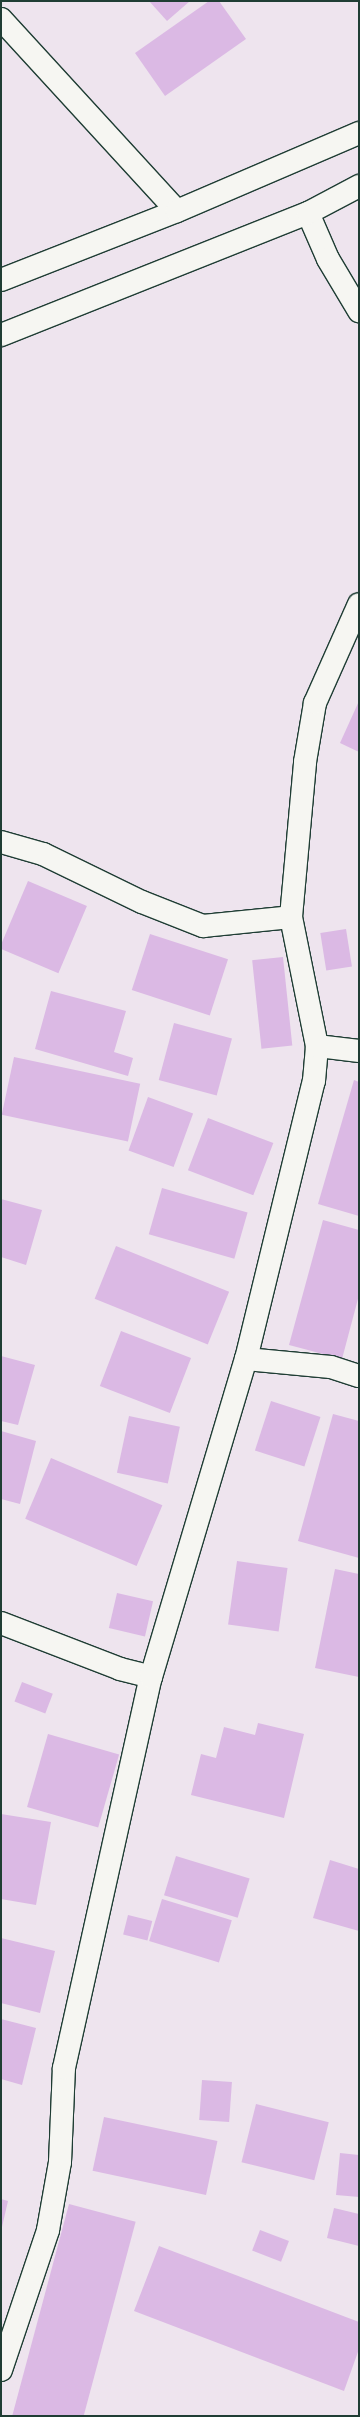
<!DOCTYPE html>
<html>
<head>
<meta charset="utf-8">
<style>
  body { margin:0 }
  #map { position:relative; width:360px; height:2417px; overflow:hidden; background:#eee4ee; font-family:Mynerve,sans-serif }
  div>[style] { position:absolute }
  .building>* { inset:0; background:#dbb9e4; transform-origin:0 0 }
  .roads { filter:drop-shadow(1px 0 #1f3d34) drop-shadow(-1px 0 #1f3d34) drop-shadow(0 1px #1f3d34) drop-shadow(0 -1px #1f3d34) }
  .minor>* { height:22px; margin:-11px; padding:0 11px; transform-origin:11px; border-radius:11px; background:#f6f6f2 }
  .trunk>* { height:22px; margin:-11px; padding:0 11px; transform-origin:11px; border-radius:11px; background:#f6f6f2 }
  span { translate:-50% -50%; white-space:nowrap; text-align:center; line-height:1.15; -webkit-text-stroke:4px #f6f6f2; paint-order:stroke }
  .frame { position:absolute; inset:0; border:2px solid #1f3d34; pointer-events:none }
</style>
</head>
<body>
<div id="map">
  <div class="building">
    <div style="clip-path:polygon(149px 1px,190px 1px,167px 21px)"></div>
    <div style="clip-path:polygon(209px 1px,219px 1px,246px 39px,165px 96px,135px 53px)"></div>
    <div style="clip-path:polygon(359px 701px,359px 752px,340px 743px)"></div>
    <div style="left:28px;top:881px;width:64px;height:73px;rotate:23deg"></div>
    <div style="left:346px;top:929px;width:38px;height:26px;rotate:81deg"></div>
    <div style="left:150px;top:934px;width:82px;height:59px;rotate:18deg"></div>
    <div style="left:283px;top:957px;width:89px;height:31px;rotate:84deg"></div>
    <div style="clip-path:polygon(51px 991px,126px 1011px,114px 1052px,133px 1058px,128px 1076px,35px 1049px)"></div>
    <div style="left:174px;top:1023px;width:60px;height:59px;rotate:15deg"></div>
    <div style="left:14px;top:1057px;width:129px;height:59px;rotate:12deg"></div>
    <div style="clip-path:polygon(354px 1080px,359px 1082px,359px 1216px,318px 1204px)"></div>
    <div style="left:148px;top:1097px;width:48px;height:57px;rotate:20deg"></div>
    <div style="left:208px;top:1118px;width:70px;height:56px;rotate:21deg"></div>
    <div style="left:162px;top:1188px;width:89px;height:48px;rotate:16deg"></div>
    <div style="clip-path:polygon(1px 1199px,42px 1210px,26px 1265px,1px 1257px)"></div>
    <div style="clip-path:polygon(323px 1220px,359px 1230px,359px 1295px,342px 1359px,289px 1345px)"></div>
    <div style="left:116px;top:1246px;width:122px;height:57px;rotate:22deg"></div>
    <div style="left:121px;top:1331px;width:75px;height:59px;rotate:21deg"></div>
    <div style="clip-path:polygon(1px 1356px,35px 1365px,18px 1425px,1px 1421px)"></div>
    <div style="left:271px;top:1401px;width:52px;height:52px;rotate:18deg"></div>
    <div style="clip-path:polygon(333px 1414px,359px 1421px,359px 1558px,298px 1541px)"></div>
    <div style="left:129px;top:1416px;width:52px;height:58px;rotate:12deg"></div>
    <div style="clip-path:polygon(1px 1431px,36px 1441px,20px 1504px,1px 1499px)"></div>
    <div style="left:51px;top:1458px;width:121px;height:66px;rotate:23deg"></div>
    <div style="left:237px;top:1561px;width:51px;height:64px;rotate:8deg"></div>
    <div style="clip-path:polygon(335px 1569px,359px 1574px,359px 1677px,315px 1668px)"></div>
    <div style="left:117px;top:1593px;width:37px;height:36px;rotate:13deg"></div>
    <div style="left:22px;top:1682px;width:33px;height:21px;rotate:21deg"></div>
    <div style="clip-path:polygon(258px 1723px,304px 1734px,284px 1818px,191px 1795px,201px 1754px,216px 1758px,224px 1727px,255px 1735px)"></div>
    <div style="left:48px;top:1734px;width:74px;height:76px;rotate:16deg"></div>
    <div style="clip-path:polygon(1px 1814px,51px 1822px,36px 1905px,1px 1899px)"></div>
    <div style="left:176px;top:1856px;width:77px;height:41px;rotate:17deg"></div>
    <div style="clip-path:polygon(330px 1860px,359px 1869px,359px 1931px,313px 1918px)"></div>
    <div style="left:162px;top:1899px;width:73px;height:44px;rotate:17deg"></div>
    <div style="left:128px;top:1915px;width:25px;height:20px;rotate:14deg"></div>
    <div style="clip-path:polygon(1px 1938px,55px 1951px,40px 2013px,1px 2003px)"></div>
    <div style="clip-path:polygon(1px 2019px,36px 2028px,22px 2085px,1px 2079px)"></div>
    <div style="left:202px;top:2080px;width:30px;height:40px;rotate:4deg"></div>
    <div style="left:256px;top:2104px;width:75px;height:60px;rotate:14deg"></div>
    <div style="left:104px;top:2117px;width:116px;height:55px;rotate:12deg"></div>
    <div style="clip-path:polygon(340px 2153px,359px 2155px,359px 2197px,336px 2195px)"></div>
    <div style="clip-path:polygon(1px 2199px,8px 2201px,2px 2227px,1px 2227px)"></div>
    <div style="left:69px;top:2204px;width:69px;height:219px;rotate:15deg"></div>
    <div style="clip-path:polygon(334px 2208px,359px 2214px,359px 2246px,327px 2238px)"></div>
    <div style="left:260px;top:2230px;width:31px;height:22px;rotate:21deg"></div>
    <div style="clip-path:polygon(159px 2246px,359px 2322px,359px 2349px,344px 2391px,134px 2311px)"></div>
  </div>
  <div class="roads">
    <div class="minor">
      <div style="left:1px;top:19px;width:260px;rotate:47.5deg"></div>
      <div style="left:308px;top:213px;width:50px;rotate:66.5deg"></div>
      <div style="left:328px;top:259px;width:61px;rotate:59.2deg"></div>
      <div style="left:1px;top:842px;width:44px;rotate:15.9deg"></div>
      <div style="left:43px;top:854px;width:110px;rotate:25.9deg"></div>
      <div style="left:142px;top:902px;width:66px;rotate:21.5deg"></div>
      <div style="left:203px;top:926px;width:88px;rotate:-5.8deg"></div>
      <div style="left:317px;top:1046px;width:42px;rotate:6.8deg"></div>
      <div style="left:246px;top:1359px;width:85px;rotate:5.4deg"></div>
      <div style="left:331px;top:1367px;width:29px;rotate:18deg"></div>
      <div style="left:1px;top:1623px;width:128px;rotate:21.1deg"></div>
      <div style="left:120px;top:1669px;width:32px;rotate:14deg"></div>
      <div style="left:1px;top:2370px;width:148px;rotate:-71.4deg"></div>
      <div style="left:48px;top:2230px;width:69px;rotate:-80deg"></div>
      <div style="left:60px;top:2162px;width:94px;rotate:-87.6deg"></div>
      <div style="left:64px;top:2068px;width:401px;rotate:-77.5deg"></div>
      <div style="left:151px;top:1677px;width:332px;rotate:-73.4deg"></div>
      <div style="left:246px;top:1359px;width:286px;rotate:-76.3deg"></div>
      <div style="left:314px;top:1081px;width:35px;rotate:-85deg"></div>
      <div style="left:317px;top:1046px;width:132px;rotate:-101.4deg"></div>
      <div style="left:291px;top:917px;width:156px;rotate:-84.8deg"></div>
      <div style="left:305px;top:762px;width:60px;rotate:-80.4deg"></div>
      <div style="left:315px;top:703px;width:108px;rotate:-66deg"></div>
    </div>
    <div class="trunk">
      <div style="left:1px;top:280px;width:189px;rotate:-21.4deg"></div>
      <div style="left:177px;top:211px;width:198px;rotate:-23.2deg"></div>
      <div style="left:1px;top:335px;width:330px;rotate:-21.7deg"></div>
      <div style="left:308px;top:213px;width:58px;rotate:-27.9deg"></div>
    </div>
  </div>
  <div class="frame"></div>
</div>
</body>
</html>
